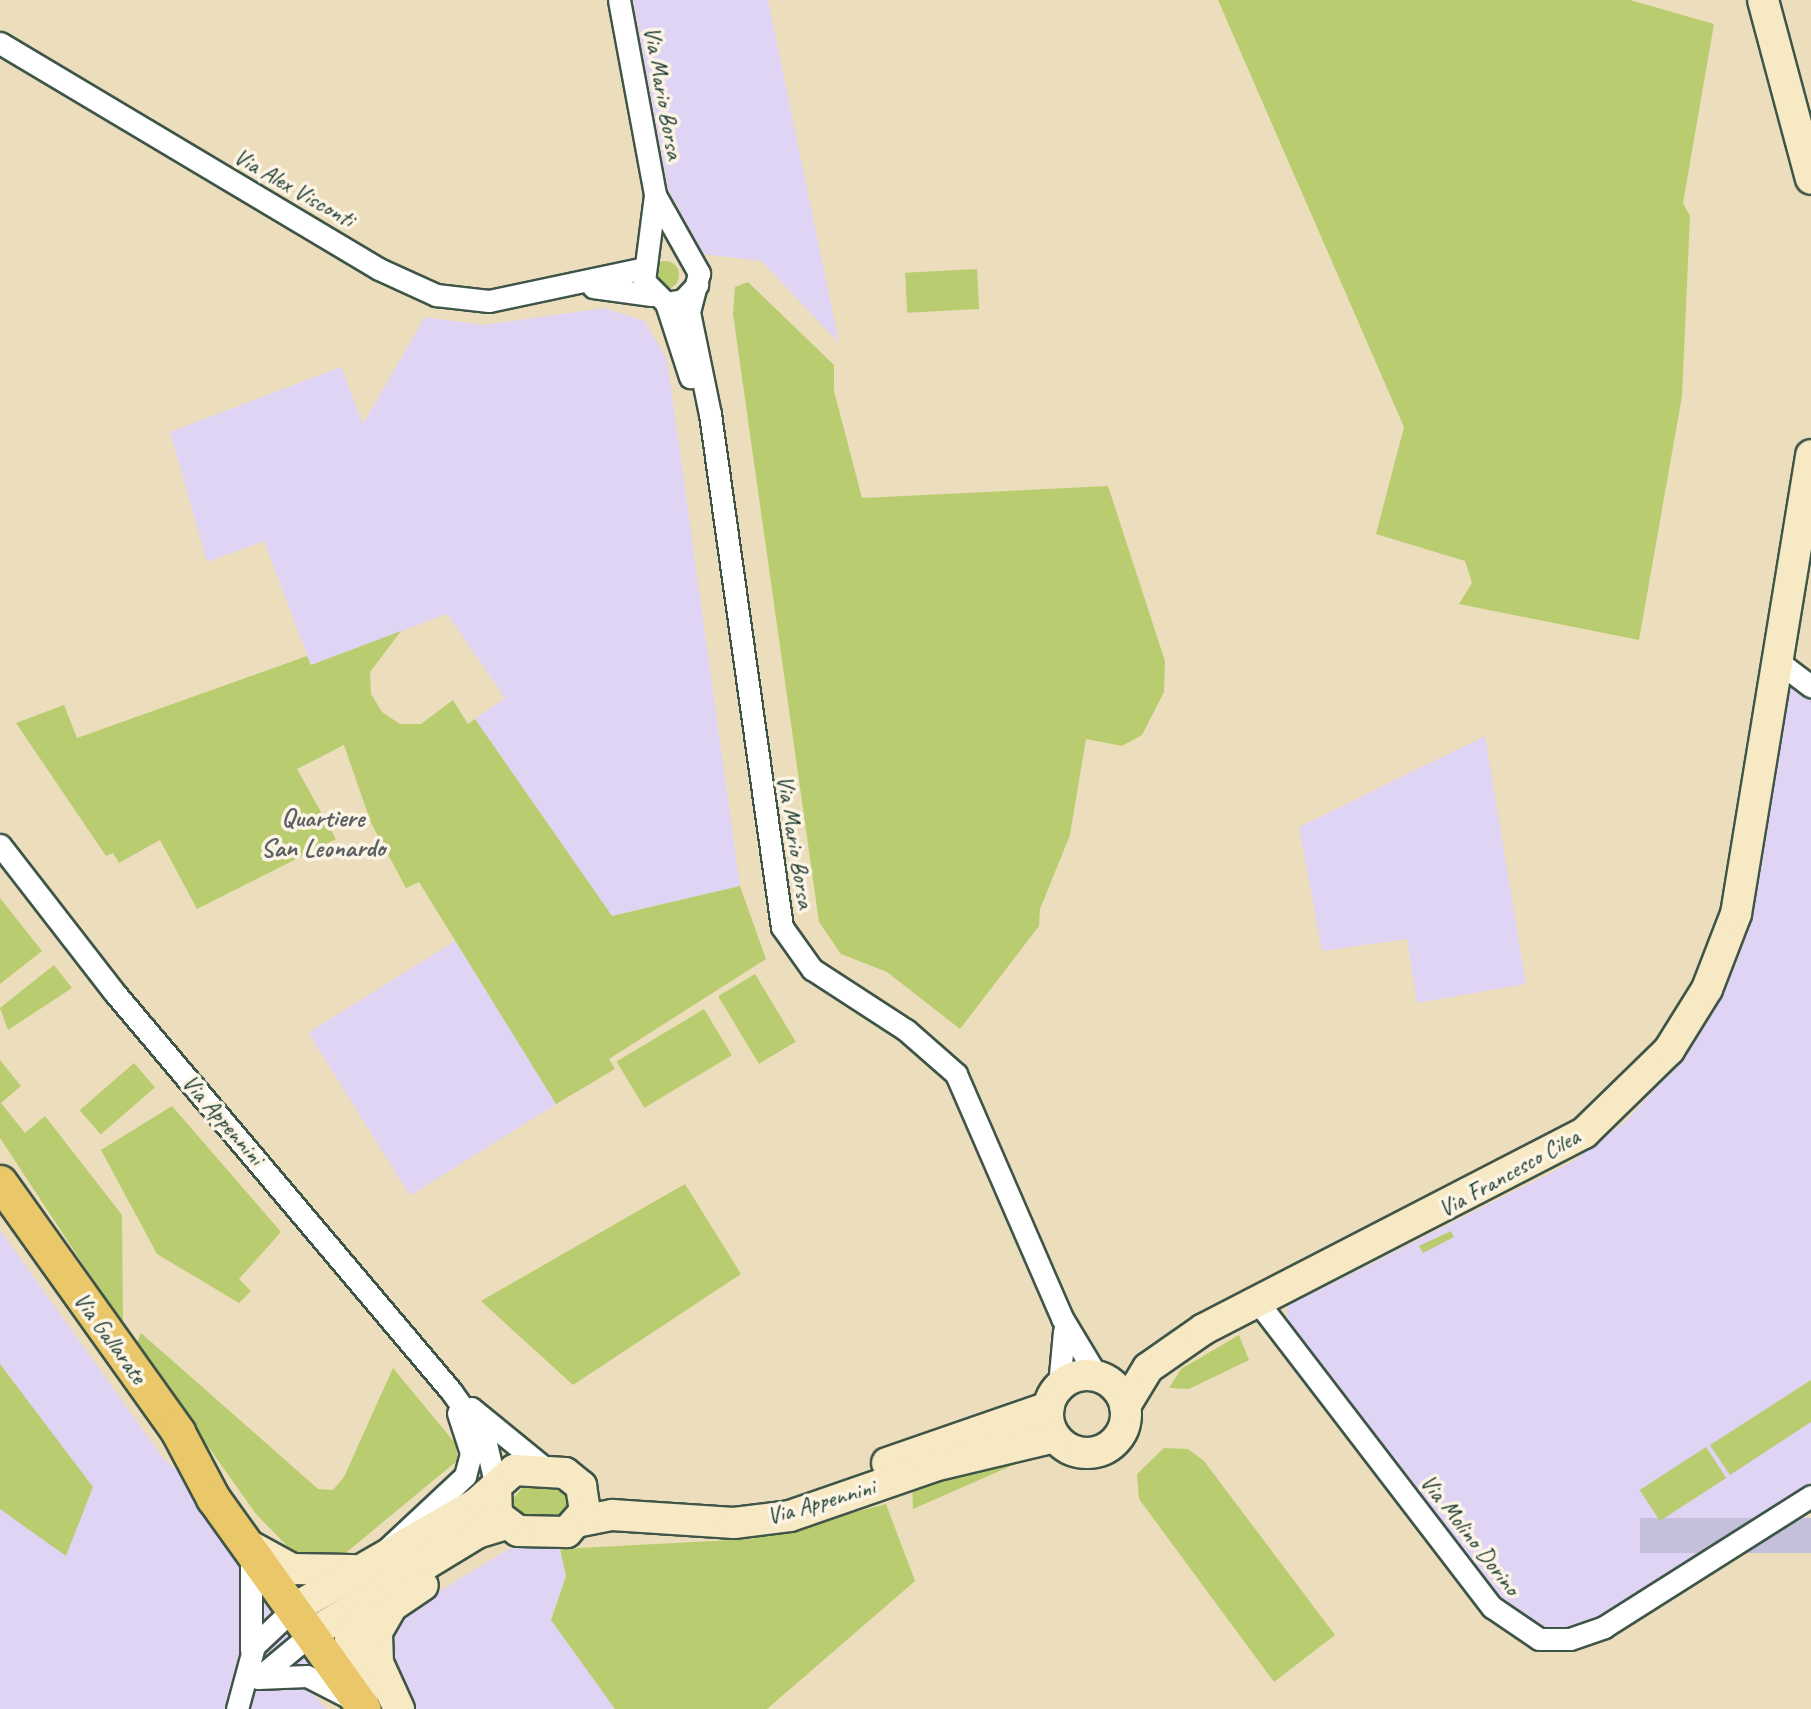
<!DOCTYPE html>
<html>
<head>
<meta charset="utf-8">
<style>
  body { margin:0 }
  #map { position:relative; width:1811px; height:1709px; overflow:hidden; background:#ecdebc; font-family:Caveat,sans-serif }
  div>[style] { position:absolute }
  .built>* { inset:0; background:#e0d4f4; transform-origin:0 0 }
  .industrial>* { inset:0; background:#c4c0db; transform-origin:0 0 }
  .green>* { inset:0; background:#b9cc6f; transform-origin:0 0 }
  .round { border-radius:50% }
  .roads { filter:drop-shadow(2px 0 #3e5548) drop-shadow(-2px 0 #3e5548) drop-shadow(0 2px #3e5548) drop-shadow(0 -2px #3e5548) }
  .street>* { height:21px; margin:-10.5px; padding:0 10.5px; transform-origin:10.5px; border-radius:10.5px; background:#fff }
  .secondary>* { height:30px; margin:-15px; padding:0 15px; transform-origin:15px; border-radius:15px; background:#f7e9c3 }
  .secondary>.ring { margin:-15px; padding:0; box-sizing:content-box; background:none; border:30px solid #f7e9c3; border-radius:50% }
  .primary>* { height:33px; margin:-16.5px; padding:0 16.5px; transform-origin:16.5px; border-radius:16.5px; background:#eac769 }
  span { translate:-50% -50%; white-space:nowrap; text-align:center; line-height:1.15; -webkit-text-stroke:7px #fcf5e5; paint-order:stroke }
  .street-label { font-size:24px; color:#1f3d34 }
  .neighbourhood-label { font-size:26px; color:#5b6165; font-weight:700 }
</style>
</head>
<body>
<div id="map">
  <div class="built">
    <div style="clip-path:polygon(633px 0,768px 0,839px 343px,761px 261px,703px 254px,668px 189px)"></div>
    <div style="clip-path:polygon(604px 308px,644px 321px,667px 359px,740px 886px,612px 916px,475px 719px,505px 698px,447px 614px,311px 665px,264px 541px,207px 562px,170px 432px,341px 367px,363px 424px,425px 317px,483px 325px)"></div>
    <div style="clip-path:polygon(1792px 675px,1811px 690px,1811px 1483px,1592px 1624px,1548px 1634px,1523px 1626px,1488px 1591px,1287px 1319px,1287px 1306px,1572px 1162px,1627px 1120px,1678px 1063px,1737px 959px,1758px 884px)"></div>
    <div style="clip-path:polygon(1485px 736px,1526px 984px,1417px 1003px,1407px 939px,1322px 951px,1299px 827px)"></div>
    <div style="left:455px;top:941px;width:192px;height:173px;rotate:58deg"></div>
    <div style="clip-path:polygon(0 1230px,163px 1458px,208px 1500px,323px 1664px,301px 1680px,326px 1709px,0 1709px)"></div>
    <div style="clip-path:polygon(517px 1544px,560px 1549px,566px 1576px,551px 1620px,615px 1709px,411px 1709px,386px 1662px,394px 1619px)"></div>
  </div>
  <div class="industrial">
    <div style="left:1811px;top:1518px;width:35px;height:171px;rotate:90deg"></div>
  </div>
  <div class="green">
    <div style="clip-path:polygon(1218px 0,1630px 0,1714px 24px,1683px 203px,1690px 216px,1682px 396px,1639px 640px,1459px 604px,1472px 583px,1465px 561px,1376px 534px,1404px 427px)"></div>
    <div class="round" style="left:651px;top:261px;width:28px;height:28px"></div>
    <div style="left:977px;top:269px;width:40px;height:72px;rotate:87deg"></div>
    <div style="clip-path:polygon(748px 282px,834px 365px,834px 391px,862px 498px,1108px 486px,1165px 661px,1164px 692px,1142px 735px,1122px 746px,1086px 739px,1070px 835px,1040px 909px,1039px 926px,960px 1029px,887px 972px,841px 954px,819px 922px,733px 314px,735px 287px)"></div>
    <div style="clip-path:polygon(401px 631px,370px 672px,371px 694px,382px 712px,400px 724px,421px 724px,453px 700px,468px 724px,475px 719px,612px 916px,740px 886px,766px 959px,609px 1059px,615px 1069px,556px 1104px,419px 882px,406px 888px,371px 823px,344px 745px,297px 769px,336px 839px,197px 909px,160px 840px,119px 863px,113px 853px,106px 856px,16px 723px,64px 705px,77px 738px,307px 656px,311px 665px)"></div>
    <div style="clip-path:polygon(0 898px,42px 951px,0 984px)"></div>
    <div style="clip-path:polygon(54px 965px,72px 988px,8px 1030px,0 1008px)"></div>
    <div style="left:755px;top:974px;width:79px;height:43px;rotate:59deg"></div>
    <div style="left:704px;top:1009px;width:54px;height:102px;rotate:59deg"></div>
    <div style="clip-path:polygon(0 1060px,21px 1086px,1px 1103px,25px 1133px,45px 1116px,122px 1215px,123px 1325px,0 1138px)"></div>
    <div style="left:134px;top:1063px;width:32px;height:72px;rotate:49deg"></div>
    <div style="clip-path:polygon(172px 1106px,281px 1232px,239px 1279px,251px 1291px,239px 1303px,157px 1254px,101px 1150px)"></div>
    <div style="clip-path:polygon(685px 1184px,741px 1274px,573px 1385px,481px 1301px)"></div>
    <div style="clip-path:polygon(1451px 1231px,1454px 1237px,1423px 1253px,1419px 1246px)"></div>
    <div style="clip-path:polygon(141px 1333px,318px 1489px,333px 1490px,344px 1477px,393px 1368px,455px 1443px,458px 1460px,342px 1556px,294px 1553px,256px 1514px,136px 1345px)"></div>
    <div style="clip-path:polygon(1239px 1335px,1249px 1360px,1189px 1389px,1169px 1388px,1181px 1369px)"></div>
    <div style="clip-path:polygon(0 1364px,93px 1487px,66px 1556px,0 1509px)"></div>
    <div style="clip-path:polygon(1811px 1380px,1811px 1422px,1730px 1475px,1710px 1445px)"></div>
    <div style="left:1706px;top:1447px;width:37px;height:79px;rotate:57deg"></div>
    <div style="clip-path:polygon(1164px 1448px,1188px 1449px,1204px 1461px,1335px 1635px,1274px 1682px,1139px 1499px,1137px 1474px)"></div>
    <div style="clip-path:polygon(1021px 1452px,1025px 1460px,913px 1509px,912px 1481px)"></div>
    <div style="clip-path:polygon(524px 1486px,564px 1491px,568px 1509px,556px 1518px,522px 1516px,510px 1502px)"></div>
    <div style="clip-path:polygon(886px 1504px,915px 1581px,767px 1709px,615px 1709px,551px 1620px,566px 1576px,560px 1549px,751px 1539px)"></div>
  </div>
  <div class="roads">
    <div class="street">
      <div style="left:619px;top:0;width:198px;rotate:79.5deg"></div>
      <div style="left:655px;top:195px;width:87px;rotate:97.3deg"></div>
      <div style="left:644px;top:281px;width:31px;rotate:45deg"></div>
      <div style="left:666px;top:303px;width:17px;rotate:-10deg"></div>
      <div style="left:683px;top:300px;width:21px;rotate:-47deg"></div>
      <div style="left:0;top:43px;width:441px;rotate:30.8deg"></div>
      <div style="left:379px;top:269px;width:63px;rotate:24.5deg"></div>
      <div style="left:436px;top:295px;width:53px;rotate:6.5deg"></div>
      <div style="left:489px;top:301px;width:158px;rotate:-12deg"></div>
      <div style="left:655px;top:195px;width:90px;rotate:60.6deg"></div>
      <div style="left:699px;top:273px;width:40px;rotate:104.4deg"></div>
      <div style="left:689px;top:312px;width:104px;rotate:78.4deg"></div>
      <div style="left:710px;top:414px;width:518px;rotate:82.01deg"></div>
      <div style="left:782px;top:927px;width:52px;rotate:54.5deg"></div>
      <div style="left:812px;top:969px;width:112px;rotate:33deg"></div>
      <div style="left:906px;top:1030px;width:67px;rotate:41.3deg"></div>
      <div style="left:956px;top:1074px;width:266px;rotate:66.5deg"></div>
      <div style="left:1062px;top:1318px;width:68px;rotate:58.9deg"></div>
      <div style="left:593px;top:287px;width:59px;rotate:7.9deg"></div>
      <div style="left:666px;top:303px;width:78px;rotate:72deg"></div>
      <div style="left:1780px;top:663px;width:39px;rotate:37deg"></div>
      <div style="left:0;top:845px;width:186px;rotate:52.2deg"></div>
      <div style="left:114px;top:992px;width:522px;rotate:49.82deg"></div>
      <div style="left:451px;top:1391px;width:59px;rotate:54.7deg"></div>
      <div style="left:485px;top:1439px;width:49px;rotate:77.1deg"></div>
      <div style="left:1257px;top:1301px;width:386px;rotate:52.5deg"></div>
      <div style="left:1492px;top:1607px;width:57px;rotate:34.2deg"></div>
      <div style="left:1539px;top:1639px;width:31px"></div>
      <div style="left:1570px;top:1639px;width:36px;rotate:-19deg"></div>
      <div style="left:1604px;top:1627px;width:245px;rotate:-32.3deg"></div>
      <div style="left:1059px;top:1386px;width:55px;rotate:-84.8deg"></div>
      <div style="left:471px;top:1408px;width:98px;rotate:39.2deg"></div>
      <div style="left:387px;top:1549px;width:107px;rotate:-43.1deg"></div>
      <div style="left:465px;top:1476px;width:24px;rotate:-75deg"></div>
      <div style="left:471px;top:1453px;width:42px;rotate:-108deg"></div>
      <div style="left:251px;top:1556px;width:94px;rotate:90deg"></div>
      <div style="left:258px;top:1678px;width:49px;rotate:-2.3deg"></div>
      <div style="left:307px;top:1676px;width:46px;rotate:27.1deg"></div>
      <div style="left:258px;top:1678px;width:69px;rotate:-39.7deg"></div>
      <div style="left:237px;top:1709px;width:65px;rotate:-74.9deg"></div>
      <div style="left:254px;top:1646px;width:54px;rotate:-43.5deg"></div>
    </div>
    <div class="secondary">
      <div style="left:1763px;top:0;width:185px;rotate:75deg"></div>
      <div class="ring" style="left:1048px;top:1375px;width:48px;height:48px"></div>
      <div style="left:1125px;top:1406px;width:44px;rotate:-58.8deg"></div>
      <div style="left:1148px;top:1368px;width:68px;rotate:-34.9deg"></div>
      <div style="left:1204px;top:1329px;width:428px;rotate:-27.3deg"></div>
      <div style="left:1584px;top:1133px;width:119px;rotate:-44.3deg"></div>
      <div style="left:1669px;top:1050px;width:72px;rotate:-58.1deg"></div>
      <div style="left:1707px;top:989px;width:80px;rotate:-68.9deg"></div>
      <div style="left:1736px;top:914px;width:465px;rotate:-80.7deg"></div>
      <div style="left:887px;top:1463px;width:171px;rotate:-19.1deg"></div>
      <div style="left:581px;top:1521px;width:32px;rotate:-11deg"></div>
      <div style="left:612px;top:1515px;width:122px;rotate:3.8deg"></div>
      <div style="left:734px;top:1523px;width:56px;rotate:-7.1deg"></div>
      <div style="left:790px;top:1516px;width:152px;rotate:-19.1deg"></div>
      <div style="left:934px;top:1466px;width:124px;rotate:-13.5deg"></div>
      <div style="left:248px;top:1545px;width:50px;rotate:28.6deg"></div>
      <div style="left:292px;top:1569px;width:60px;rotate:1deg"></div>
      <div style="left:293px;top:1609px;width:212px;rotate:-29.9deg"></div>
      <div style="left:477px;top:1503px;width:50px;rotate:-41.7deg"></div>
      <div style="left:514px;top:1470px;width:51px;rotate:3.4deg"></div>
      <div style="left:565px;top:1473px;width:21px;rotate:39deg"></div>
      <div style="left:581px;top:1486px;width:25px;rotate:81deg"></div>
      <div style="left:585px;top:1511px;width:28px;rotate:131deg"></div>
      <div style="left:567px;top:1532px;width:49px;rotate:-178.8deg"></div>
      <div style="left:518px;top:1531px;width:26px;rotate:-143deg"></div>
      <div style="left:497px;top:1515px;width:28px;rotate:-92deg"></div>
      <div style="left:311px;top:1634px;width:194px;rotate:-31.3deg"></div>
      <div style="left:477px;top:1533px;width:30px;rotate:-17deg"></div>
      <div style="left:363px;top:1702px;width:64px;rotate:-101.7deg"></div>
      <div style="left:350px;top:1639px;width:49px;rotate:-61.9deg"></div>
      <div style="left:399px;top:1709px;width:51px;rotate:-114.5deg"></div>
      <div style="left:378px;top:1663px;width:31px;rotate:-92deg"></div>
      <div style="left:377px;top:1632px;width:30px;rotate:-60deg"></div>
      <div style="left:392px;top:1606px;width:37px;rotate:-34deg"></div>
    </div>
    <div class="primary">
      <div style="left:0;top:1182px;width:307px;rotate:54.5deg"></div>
      <div style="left:178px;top:1432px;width:75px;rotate:62.1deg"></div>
      <div style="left:213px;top:1498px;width:259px;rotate:54.4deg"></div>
    </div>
  </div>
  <div class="street-label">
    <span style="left:663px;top:93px;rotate:80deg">Via Mario Borsa</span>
    <span style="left:294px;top:188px;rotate:30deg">Via Alex Visconti</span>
    <span style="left:795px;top:842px;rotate:81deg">Via Mario Borsa</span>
    <span style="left:223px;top:1120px;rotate:49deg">Via Appennini</span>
    <span style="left:1509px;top:1173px;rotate:-29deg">Via Francesco Cilea</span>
    <span style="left:110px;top:1338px;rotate:54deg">Via Gallarate</span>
    <span style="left:821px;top:1502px;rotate:-16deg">Via Appennini</span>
    <span style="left:1470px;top:1535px;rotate:52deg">Via Molino Dorino</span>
  </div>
  <div class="neighbourhood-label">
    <span style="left:323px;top:833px">Quartiere<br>San Leonardo</span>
  </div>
</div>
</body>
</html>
